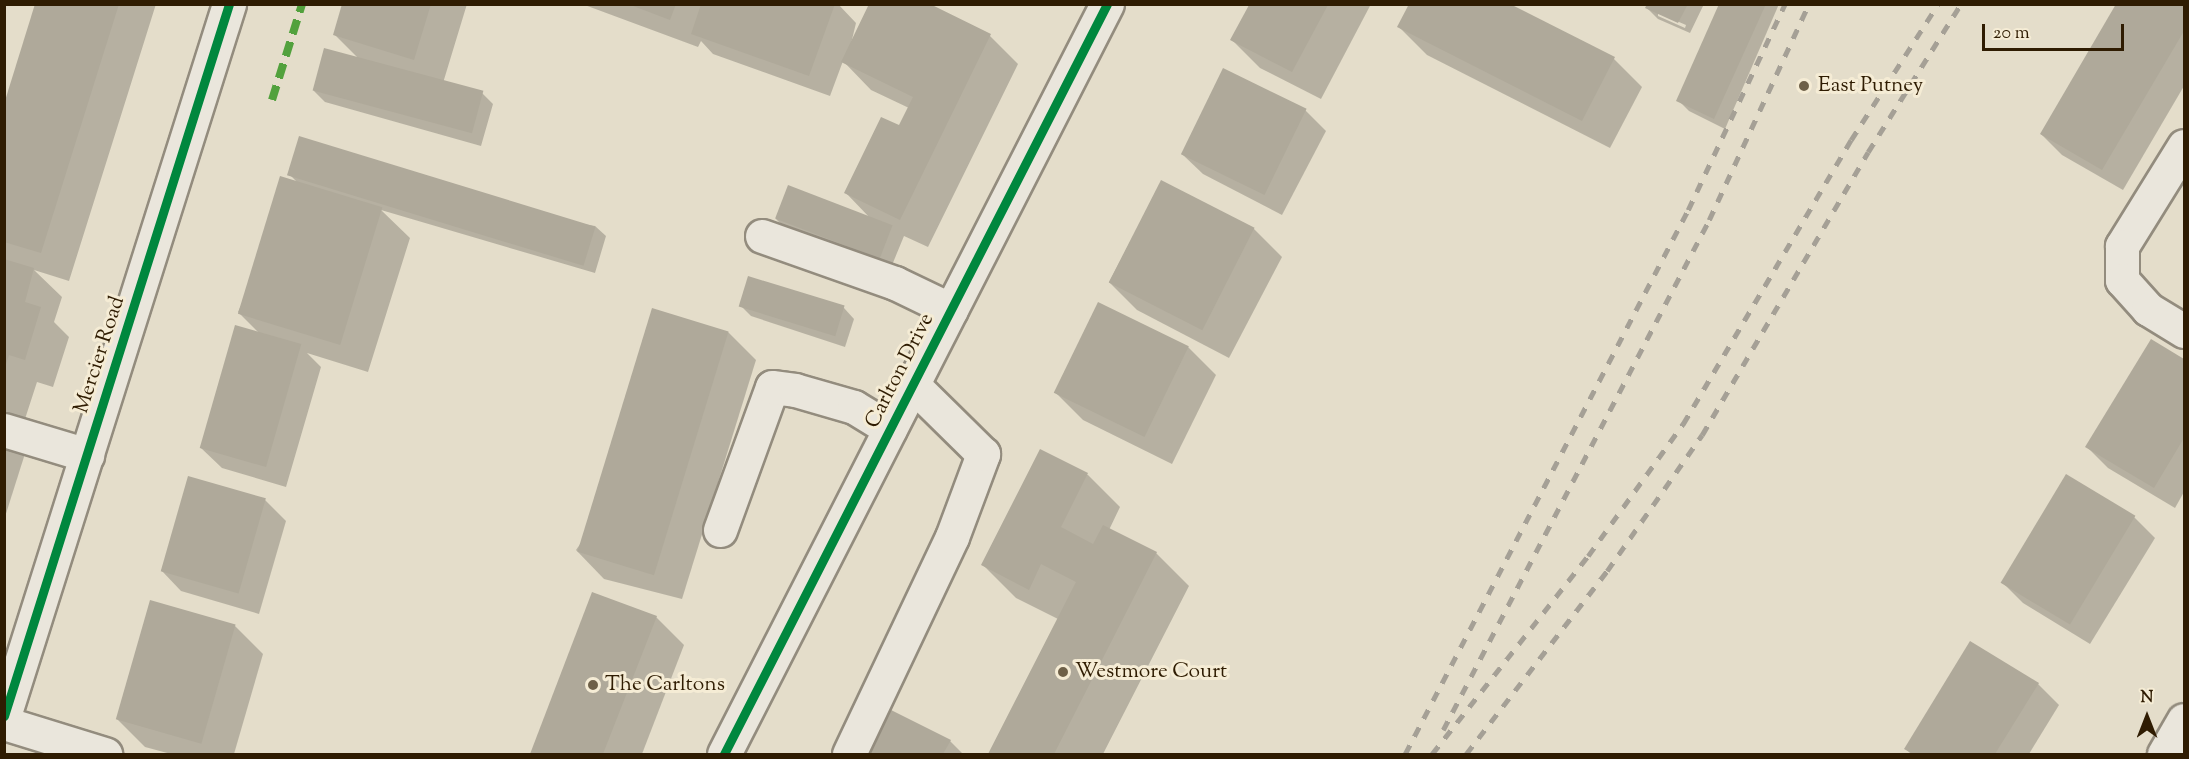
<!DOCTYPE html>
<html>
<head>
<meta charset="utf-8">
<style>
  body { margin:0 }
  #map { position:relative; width:2189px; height:759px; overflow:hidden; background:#e4ddca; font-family:"Sorts Mill Goudy",serif }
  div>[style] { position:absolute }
  .shadow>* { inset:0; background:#0003 }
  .building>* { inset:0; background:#afa99a; transform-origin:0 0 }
  .roads { filter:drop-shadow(2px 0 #938c7e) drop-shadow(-2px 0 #938c7e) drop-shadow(0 2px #938c7e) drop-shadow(0 -2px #938c7e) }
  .minor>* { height:33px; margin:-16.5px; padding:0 16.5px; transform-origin:16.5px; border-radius:16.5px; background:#eae6dc }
  .rail>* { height:4.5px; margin-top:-2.25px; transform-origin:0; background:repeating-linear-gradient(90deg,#a5a096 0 10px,transparent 0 20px) }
  .quiet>* { height:8px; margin-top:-4px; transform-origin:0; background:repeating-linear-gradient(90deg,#52a13d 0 15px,transparent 0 23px) }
  .cycleway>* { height:9px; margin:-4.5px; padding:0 4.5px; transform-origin:4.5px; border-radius:4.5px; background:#00873e }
  .dots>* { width:16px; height:16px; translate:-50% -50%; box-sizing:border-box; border:3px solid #f5ecd5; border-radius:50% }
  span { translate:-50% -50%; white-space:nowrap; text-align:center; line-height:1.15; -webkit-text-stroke:6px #f5ecd5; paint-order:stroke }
  .poi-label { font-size:21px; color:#2f1c02 }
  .left { translate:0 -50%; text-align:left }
  .street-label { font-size:21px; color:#2f1c02 }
  .frame { position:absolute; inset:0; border:6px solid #2f1c02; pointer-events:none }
  .north { position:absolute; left:2117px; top:687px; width:60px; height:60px; -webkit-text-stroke:4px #f5ecd5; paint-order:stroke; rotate:0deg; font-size:16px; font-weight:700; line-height:24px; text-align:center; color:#2f1c02 }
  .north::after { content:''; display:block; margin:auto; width:21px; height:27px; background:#2f1c02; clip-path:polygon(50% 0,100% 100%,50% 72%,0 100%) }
  .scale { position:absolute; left:1982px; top:24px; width:142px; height:27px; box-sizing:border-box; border:3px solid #2f1c02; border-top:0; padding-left:8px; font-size:18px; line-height:21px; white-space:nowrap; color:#2f1c02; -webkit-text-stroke:4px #f5ecd5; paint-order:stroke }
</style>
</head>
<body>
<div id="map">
  <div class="shadow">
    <div style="clip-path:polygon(37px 4px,156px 4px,69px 281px,34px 270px,62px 297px,54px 322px,69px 337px,53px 387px,37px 382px,25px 419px,4px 413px,4px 109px)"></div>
    <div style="clip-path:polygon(344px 4px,467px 4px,443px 83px,482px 93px,493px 104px,481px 146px,325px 102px,314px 91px,359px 59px,335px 35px)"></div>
    <div style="clip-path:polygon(582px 4px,838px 4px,856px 23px,850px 48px,990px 36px,1018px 64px,928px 247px,904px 236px,890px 270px,787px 230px,776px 219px,870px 218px,846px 193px,900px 127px,909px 108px,871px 90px,843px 61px,830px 96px,713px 54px,701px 41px,698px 47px)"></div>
    <div style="clip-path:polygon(1251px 4px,1371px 4px,1321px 99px,1260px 68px,1232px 40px)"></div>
    <div style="clip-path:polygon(evenodd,1649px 4px,1704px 4px,1690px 33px,1658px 19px,1647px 8px,1649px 4px,1658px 13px,1686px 25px,1685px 28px,1658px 16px,1658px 13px)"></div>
    <div style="clip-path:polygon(1721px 4px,1779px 4px,1725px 129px,1689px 111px,1678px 100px)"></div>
    <div style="clip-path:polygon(2118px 4px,2184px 4px,2184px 86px,2123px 190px,2062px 155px,2041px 134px)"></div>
    <div style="clip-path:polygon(1399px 27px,1614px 59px,1642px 87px,1610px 148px,1427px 55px)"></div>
    <div style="clip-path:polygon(1305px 110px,1326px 131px,1282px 215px,1203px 174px,1182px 154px)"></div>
    <div style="clip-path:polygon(290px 175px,595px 226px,606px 236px,595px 273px,381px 210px,410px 238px,368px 372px,307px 353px,321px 367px,286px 487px,222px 468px,201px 448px,260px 334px,238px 312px,298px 183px)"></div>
    <div style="clip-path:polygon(1162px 182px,1254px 229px,1282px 257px,1229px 358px,1137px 310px,1109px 282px)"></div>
    <div style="clip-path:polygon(749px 278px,844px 308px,854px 319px,845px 347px,751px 316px,740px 305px)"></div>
    <div style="clip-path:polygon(728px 332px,756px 360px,682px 599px,604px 579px,576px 550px)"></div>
    <div style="clip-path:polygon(2151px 341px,2184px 361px,2184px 492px,2175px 508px,2108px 468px,2087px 447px)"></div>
    <div style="clip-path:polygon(1188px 347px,1216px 375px,1172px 464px,1083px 420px,1055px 392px)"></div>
    <div style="clip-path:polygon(4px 416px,29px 441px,4px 520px)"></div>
    <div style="clip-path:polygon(1041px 451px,1088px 475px,1120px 507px,1109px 530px,1156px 553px,1189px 586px,1103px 754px,989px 754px,1058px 619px,1016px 598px,983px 565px)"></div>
    <div style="clip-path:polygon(265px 500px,286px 521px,259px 614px,181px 591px,161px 570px)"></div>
    <div style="clip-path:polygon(2134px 517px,2155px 538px,2090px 644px,2023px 603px,2002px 582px)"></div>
    <div style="clip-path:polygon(593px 594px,656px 617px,684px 645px,642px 754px,531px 754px)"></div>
    <div style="clip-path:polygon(235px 626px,263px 654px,234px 754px,171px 754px,145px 747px,117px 719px)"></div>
    <div style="clip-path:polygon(2038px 684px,2059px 705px,2029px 754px,1911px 754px,1906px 749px)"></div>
    <div style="clip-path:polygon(892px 712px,950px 741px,963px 754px,870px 754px)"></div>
  </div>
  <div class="building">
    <div style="clip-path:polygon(35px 4px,119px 4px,41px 253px,4px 242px,4px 104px)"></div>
    <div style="clip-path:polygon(342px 4px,431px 4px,414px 60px,333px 35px)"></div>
    <div style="clip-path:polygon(628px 4px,676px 4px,670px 20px)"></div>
    <div style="clip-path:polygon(701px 4px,835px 4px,809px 76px,691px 34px)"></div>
    <div style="clip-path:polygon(869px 4px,930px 4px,991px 34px,900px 220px,844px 193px,881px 117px,899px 125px,913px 97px,841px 62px)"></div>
    <div style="clip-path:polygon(1409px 4px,1510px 4px,1615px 57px,1582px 121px,1397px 27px)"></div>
    <div style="clip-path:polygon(1647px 4px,1688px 4px,1678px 23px,1645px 8px)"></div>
    <div style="clip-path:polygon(1719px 4px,1766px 4px,1714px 119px,1676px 101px)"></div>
    <div style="clip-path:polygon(2116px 4px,2184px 4px,2184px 31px,2102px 170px,2040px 134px)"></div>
    <div style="clip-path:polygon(1249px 5px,1328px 5px,1292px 72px,1230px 40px)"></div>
    <div style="left:324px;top:48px;width:165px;height:44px;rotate:15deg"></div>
    <div style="left:1223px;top:68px;width:93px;height:96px;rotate:26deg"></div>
    <div style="left:299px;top:136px;width:310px;height:41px;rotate:17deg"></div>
    <div style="left:280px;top:176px;width:107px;height:144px;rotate:17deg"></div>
    <div style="left:1161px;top:180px;width:105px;height:115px;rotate:27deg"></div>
    <div style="left:788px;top:185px;width:112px;height:36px;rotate:21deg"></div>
    <div style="clip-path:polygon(4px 259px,34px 268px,25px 302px,41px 307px,25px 360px,9px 355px,5px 367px)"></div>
    <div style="left:748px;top:276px;width:101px;height:32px;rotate:17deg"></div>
    <div style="left:1098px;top:302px;width:101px;height:101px;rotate:26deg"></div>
    <div style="left:652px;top:308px;width:80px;height:255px;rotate:17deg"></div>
    <div style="left:235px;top:325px;width:69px;height:128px;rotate:16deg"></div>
    <div style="clip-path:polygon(2151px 339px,2184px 359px,2184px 438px,2154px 488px,2085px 447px)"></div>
    <div style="clip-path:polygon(1040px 449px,1088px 473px,1061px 527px,1093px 544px,1103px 525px,1157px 552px,1054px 754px,988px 754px,1076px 582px,1041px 564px,1029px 590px,981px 565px)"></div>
    <div style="left:2066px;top:474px;width:81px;height:127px;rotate:31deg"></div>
    <div style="left:188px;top:476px;width:81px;height:99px;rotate:16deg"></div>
    <div style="clip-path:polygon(592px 592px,657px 616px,603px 754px,530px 754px)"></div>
    <div style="left:150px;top:600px;width:89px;height:124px;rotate:16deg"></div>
    <div style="clip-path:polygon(1970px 641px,2039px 683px,1995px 754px,1913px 754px,1904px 749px)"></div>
    <div style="clip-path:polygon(891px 710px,951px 740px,943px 754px,868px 754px)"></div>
  </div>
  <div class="roads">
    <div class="minor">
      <div style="left:2184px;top:146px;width:118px;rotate:121.8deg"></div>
      <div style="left:2122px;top:246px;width:34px;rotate:90deg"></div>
      <div style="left:2122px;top:280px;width:39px;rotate:48deg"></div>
      <div style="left:2148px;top:309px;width:42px;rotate:31.4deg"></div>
      <div style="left:762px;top:236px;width:141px;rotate:19.5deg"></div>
      <div style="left:895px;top:283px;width:62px;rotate:25.7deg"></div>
      <div style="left:4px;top:430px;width:87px;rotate:16.8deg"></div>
      <div style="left:720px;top:530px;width:152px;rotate:-70deg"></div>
      <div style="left:772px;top:387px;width:23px;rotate:7deg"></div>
      <div style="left:795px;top:390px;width:61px;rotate:16.1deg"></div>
      <div style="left:854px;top:407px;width:42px;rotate:31.4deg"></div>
      <div style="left:4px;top:716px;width:747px;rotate:-72.46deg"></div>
      <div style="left:4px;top:723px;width:106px;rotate:17.1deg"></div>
      <div style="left:724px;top:754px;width:842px;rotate:-62.95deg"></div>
      <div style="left:849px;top:754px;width:240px;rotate:-64.6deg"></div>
      <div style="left:952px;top:537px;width:89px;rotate:-69.5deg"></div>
      <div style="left:983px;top:454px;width:98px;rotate:-135.4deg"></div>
      <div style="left:2164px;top:754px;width:39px;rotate:-60deg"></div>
    </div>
  </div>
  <div class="rail">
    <div style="left:1443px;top:730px;width:575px;rotate:-62.45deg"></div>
    <div style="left:1709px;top:220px;width:238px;rotate:-65.2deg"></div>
    <div style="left:1405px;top:754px;width:613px;rotate:-62.52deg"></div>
    <div style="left:1688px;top:210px;width:228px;rotate:-64.8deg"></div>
    <div style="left:1432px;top:754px;width:252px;rotate:-51.8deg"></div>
    <div style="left:1588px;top:556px;width:163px;rotate:-54.3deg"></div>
    <div style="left:1683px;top:424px;width:330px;rotate:-59.4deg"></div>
    <div style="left:1851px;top:140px;width:161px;rotate:-57.4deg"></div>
    <div style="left:1466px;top:754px;width:231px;rotate:-52.4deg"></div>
    <div style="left:1607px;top:571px;width:166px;rotate:-55.1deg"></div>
    <div style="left:1702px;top:435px;width:328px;rotate:-59.6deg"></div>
    <div style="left:1868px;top:152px;width:175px;rotate:-57.9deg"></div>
  </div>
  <div class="quiet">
    <div style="left:272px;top:100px;width:101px;rotate:-72.6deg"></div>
  </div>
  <div class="cycleway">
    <div style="left:4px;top:716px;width:747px;rotate:-72.46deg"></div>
    <div style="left:724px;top:754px;width:842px;rotate:-62.95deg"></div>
  </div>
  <div class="dots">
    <div style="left:1804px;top:86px;background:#6e6048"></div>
    <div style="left:1063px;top:672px;background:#6e6048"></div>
    <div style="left:593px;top:685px;background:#6e6048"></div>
  </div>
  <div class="poi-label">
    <span class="left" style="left:1818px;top:86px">East Putney</span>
    <span class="left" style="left:1075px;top:672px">Westmore Court</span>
    <span class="left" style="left:605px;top:685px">The Carltons</span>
  </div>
  <div class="street-label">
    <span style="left:100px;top:355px;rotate:-72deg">Mercier Road</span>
    <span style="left:900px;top:371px;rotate:-63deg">Carlton Drive</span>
  </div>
  <div class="frame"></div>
  <div class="north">N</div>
  <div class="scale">20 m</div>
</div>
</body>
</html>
